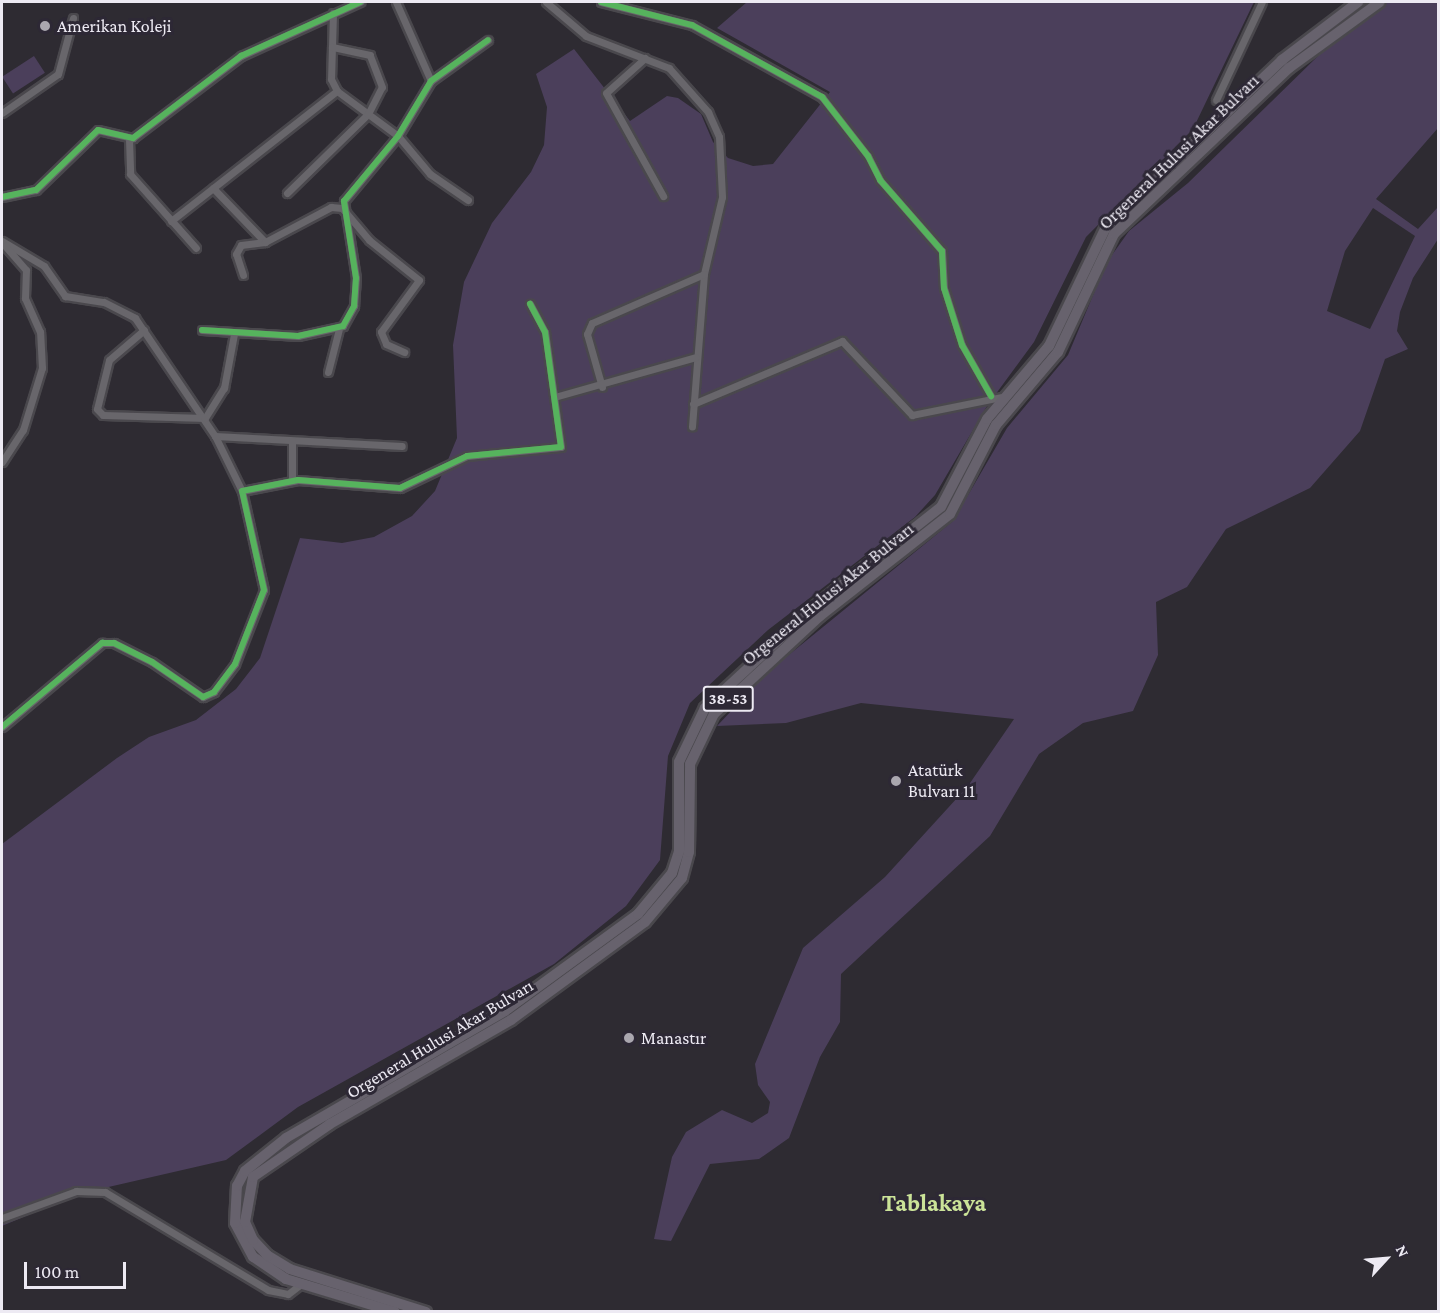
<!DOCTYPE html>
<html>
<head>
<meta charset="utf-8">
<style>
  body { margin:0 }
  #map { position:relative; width:1440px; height:1313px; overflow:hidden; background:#2e2b32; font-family:"Crimson Pro",serif }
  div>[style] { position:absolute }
  .green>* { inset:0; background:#4b3f5b; transform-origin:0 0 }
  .roads { filter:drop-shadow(2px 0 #4a484d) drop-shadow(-2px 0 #4a484d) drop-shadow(0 2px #4a484d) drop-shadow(0 -2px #4a484d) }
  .street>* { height:7px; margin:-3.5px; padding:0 3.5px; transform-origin:3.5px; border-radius:3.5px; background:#68666b }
  .primary>* { height:10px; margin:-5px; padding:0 5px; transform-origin:5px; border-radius:5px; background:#67626d }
  .cycleway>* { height:6px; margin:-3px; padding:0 3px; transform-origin:3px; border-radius:3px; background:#56b35d }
  .dots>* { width:16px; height:16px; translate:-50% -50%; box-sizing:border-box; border:3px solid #2d2835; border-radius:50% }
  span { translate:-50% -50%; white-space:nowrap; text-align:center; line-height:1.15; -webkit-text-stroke:6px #2d2835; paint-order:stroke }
  .shield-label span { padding:2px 4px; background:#2d2835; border:2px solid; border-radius:4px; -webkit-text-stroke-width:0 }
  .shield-label { font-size:16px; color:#edeaf3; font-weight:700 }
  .poi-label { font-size:18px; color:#edeaf3 }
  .left { translate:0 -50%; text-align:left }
  .street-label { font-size:18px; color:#edeaf3 }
  .district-label { font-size:24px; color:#cbe398; font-weight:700 }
  .frame { position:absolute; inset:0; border:3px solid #edeaf3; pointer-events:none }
  .north { position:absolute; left:1356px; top:1229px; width:60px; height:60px; -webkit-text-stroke:4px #2d2835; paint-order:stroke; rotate:64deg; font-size:16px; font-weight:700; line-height:24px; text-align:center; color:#edeaf3 }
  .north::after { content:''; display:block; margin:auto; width:21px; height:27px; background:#edeaf3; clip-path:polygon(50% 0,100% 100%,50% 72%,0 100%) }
  .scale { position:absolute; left:24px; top:1262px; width:102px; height:27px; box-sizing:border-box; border:3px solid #edeaf3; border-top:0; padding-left:8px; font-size:18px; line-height:21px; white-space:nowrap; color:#edeaf3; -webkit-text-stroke:4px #2d2835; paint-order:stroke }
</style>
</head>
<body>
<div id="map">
  <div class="green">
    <div style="clip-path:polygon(747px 2px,1254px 2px,1193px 129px,1086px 237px,1034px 342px,987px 406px,935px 495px,915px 517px,768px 630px,690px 703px,668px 756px,660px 860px,626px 906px,554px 964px,298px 1107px,226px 1160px,78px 1194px,2px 1226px,2px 844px,117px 758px,149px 737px,196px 720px,236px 689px,260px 658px,300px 538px,342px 543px,374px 537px,412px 516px,435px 491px,457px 438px,453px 345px,464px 282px,492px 223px,531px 172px,544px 145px,547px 107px,536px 74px,574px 49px,630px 121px,667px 96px,678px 98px,701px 114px,713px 142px,728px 158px,753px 166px,773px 164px,830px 92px,717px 28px)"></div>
    <div style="clip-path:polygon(evenodd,1387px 2px,1438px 2px,1438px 128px,1376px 199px,1418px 229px,1438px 207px,1438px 239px,1413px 278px,1400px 312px,1397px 331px,1408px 349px,1385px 359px,1360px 431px,1310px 488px,1226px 529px,1187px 587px,1156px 602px,1158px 655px,1133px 711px,1083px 723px,1039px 754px,990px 836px,841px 974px,840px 1022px,820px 1057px,789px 1138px,759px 1159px,710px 1164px,671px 1241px,654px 1239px,672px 1157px,686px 1132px,722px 1110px,752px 1123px,768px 1113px,770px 1102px,758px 1085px,755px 1064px,803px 948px,885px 877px,968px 786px,1014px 719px,861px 703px,786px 723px,717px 726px,769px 671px,953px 521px,1007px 428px,1068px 355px,1107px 262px,1129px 231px,1188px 183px,1319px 55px,1387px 2px,1373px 208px,1415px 236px,1370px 329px,1327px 311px,1345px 251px,1373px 208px)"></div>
    <div style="left:34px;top:56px;width:20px;height:38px;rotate:57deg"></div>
  </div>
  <div class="roads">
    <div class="street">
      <div style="left:396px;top:2px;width:86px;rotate:66.1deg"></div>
      <div style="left:546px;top:2px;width:52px;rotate:40.4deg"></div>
      <div style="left:586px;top:36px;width:89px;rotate:21.1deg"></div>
      <div style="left:669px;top:68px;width:59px;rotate:48.4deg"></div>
      <div style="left:708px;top:112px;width:27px;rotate:66deg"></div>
      <div style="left:719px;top:137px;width:60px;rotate:87.1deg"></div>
      <div style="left:722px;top:197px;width:79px;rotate:103.2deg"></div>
      <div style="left:704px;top:274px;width:153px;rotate:94.5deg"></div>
      <div style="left:601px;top:2px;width:94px;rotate:14.2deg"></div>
      <div style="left:692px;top:25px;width:149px;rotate:29deg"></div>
      <div style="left:822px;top:97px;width:75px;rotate:52.1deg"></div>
      <div style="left:868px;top:156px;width:27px;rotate:63deg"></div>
      <div style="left:880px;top:180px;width:94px;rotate:48.9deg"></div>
      <div style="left:942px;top:251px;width:37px;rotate:87deg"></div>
      <div style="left:944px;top:288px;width:60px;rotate:72.5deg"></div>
      <div style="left:962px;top:345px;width:59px;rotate:60.4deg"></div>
      <div style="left:333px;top:13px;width:66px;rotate:91.7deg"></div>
      <div style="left:331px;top:79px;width:13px;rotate:63deg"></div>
      <div style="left:337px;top:91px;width:76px;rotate:36.4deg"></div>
      <div style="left:398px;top:136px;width:50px;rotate:49.9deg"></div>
      <div style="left:430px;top:174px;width:46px;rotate:34.4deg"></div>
      <div style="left:645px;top:58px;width:52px;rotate:138.1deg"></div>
      <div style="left:606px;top:93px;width:118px;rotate:61deg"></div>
      <div style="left:1216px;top:100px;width:108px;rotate:-64.9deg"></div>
      <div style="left:2px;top:113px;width:68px;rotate:-34.9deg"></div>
      <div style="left:58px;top:74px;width:58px;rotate:-75deg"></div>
      <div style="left:129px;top:139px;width:35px;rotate:88deg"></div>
      <div style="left:130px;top:174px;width:99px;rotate:48.3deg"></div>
      <div style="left:213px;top:188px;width:75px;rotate:46.1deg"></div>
      <div style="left:287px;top:193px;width:113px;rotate:-44.3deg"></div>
      <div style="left:368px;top:114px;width:30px;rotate:-63deg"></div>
      <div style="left:382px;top:87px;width:34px;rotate:-111deg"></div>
      <div style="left:370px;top:55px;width:39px;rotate:-168deg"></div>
      <div style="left:2px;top:197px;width:35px;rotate:-12deg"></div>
      <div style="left:36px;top:190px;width:86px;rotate:-44.1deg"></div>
      <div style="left:98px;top:130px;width:36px;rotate:13deg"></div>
      <div style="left:133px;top:138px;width:136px;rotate:-37.2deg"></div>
      <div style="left:241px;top:56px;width:131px;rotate:-24.4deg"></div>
      <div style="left:171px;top:221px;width:211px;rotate:-38.1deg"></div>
      <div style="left:2px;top:241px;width:49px;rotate:30.8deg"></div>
      <div style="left:44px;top:266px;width:37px;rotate:55deg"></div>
      <div style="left:65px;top:296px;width:39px;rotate:9deg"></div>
      <div style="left:104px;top:302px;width:35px;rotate:27deg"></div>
      <div style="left:135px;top:318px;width:143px;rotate:55.9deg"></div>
      <div style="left:215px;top:436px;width:187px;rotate:3.1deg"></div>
      <div style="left:243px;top:275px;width:22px;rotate:-108deg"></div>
      <div style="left:236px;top:254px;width:10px;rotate:-61deg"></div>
      <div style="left:241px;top:245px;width:24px;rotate:-7deg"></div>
      <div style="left:265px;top:242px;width:75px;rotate:-27.9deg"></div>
      <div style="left:331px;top:207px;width:11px;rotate:5deg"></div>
      <div style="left:342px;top:208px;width:42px;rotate:49.8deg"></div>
      <div style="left:369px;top:240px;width:64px;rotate:38.7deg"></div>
      <div style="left:419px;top:280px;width:64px;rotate:126.2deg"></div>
      <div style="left:381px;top:332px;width:13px;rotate:67deg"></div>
      <div style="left:386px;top:344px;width:20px;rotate:24deg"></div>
      <div style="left:144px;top:330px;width:46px;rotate:139.4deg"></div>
      <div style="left:109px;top:360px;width:50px;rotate:103.8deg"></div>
      <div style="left:97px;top:409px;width:8px;rotate:45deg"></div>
      <div style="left:103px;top:415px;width:102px;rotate:1.7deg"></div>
      <div style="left:205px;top:418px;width:36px;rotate:-58deg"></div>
      <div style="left:224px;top:388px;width:55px;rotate:-79.5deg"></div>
      <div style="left:202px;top:330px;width:96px;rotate:3.6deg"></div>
      <div style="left:298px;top:336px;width:46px;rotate:-12.5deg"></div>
      <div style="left:343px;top:326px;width:23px;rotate:-61deg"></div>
      <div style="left:354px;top:306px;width:28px;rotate:-86deg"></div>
      <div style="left:356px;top:278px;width:78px;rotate:-98.9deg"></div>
      <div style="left:344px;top:201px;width:85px;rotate:-50.3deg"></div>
      <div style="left:398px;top:136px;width:64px;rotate:-59deg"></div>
      <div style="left:431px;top:81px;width:70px;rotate:-35.7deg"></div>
      <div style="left:328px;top:372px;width:44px;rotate:-75.7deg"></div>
      <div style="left:602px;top:387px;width:55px;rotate:-105.8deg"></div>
      <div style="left:587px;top:334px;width:12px;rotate:-66deg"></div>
      <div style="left:592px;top:323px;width:122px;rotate:-23.6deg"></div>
      <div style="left:558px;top:396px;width:143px;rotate:-15.8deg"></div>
      <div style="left:693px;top:404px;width:162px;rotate:-22.9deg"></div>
      <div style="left:842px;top:341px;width:102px;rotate:46.6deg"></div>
      <div style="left:912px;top:415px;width:96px;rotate:-11.4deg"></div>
      <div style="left:215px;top:436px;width:61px;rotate:63.9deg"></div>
      <div style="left:2px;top:462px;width:38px;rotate:-57deg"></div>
      <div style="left:23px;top:430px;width:65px;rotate:-73deg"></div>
      <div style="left:42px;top:368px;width:36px;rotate:-93deg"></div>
      <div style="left:40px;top:332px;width:37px;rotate:-114deg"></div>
      <div style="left:25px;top:298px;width:28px;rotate:-88deg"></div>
      <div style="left:26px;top:270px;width:32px;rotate:-131deg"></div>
      <div style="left:292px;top:481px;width:40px;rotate:-90deg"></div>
      <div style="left:2px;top:727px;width:131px;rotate:-40deg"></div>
      <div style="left:102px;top:643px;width:12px"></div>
      <div style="left:114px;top:643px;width:42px;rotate:26.6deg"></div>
      <div style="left:152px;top:662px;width:62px;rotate:34.5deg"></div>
      <div style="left:203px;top:697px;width:12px;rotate:-24deg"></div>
      <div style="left:214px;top:692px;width:35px;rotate:-53deg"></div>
      <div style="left:235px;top:664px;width:79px;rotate:-68.6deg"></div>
      <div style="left:264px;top:590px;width:101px;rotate:-102.5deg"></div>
      <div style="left:242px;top:491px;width:57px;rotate:-11.1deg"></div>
      <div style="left:298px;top:480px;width:102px;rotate:4.5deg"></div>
      <div style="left:400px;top:488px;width:74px;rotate:-25.5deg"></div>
      <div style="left:467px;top:456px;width:94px;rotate:-5.5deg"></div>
      <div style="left:561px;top:447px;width:116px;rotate:-97.9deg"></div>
      <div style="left:545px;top:332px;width:32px;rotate:-118deg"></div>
      <div style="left:2px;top:1218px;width:79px;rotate:-20deg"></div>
      <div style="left:76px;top:1191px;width:29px;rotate:2deg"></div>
      <div style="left:105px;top:1192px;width:190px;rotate:31deg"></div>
      <div style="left:268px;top:1290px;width:20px;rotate:11deg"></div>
      <div style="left:288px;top:1294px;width:16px;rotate:-38deg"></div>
    </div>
    <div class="primary">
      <div style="left:395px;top:1312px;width:114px;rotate:-163.2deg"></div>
      <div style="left:286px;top:1279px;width:40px;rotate:-146deg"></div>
      <div style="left:253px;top:1257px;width:38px;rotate:-118deg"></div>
      <div style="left:235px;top:1223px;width:37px;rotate:-87deg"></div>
      <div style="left:237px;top:1186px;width:17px;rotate:-62deg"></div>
      <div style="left:245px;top:1171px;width:53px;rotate:-38.8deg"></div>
      <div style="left:286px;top:1138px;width:253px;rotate:-30.1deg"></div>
      <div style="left:505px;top:1011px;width:165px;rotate:-36.1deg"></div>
      <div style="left:638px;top:914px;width:53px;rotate:-50.3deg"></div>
      <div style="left:672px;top:873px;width:23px;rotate:-72deg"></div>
      <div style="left:679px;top:851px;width:89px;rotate:-90deg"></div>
      <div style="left:679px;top:762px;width:60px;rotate:-64.3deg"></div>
      <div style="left:705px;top:708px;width:147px;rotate:-42.8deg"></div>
      <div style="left:813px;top:608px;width:163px;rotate:-38.3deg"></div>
      <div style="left:941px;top:507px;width:99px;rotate:-62.4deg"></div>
      <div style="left:987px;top:419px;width:96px;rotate:-49.7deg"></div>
      <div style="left:1049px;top:346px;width:132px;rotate:-64.4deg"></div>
      <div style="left:1106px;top:227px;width:243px;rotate:-43.5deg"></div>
      <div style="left:1282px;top:60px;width:96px;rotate:-37.3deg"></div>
      <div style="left:426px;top:1312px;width:143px;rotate:-162.5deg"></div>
      <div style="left:290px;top:1269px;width:26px;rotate:-149deg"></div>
      <div style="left:268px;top:1256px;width:22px;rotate:-133deg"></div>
      <div style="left:253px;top:1240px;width:20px;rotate:-114deg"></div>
      <div style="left:245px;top:1222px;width:46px;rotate:-79.9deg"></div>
      <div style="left:253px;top:1177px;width:93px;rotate:-34.5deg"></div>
      <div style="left:330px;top:1124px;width:209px;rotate:-29.9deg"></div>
      <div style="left:511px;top:1020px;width:166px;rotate:-36.2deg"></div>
      <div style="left:645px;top:922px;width:57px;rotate:-49.9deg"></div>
      <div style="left:682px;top:878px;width:27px;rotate:-75deg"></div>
      <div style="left:689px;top:852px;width:88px;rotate:-89.3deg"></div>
      <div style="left:690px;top:764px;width:55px;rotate:-64.4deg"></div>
      <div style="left:714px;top:714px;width:144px;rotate:-42.8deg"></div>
      <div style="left:820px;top:616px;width:165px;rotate:-38.1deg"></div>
      <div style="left:950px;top:514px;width:100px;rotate:-62.7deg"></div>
      <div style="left:996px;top:425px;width:96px;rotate:-49.7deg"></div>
      <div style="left:1058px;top:352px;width:131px;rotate:-64.6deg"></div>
      <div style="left:1114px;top:234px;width:241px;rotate:-43.5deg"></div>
      <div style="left:1289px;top:68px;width:112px;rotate:-36deg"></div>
    </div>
  </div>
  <div class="cycleway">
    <div style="left:601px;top:2px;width:94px;rotate:14.2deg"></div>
    <div style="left:692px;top:25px;width:149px;rotate:29deg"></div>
    <div style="left:822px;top:97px;width:75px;rotate:52.1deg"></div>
    <div style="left:868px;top:156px;width:27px;rotate:63deg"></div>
    <div style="left:880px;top:180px;width:94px;rotate:48.9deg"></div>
    <div style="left:942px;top:251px;width:37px;rotate:87deg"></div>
    <div style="left:944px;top:288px;width:60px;rotate:72.5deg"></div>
    <div style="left:962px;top:345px;width:59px;rotate:60.4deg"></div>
    <div style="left:2px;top:197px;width:35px;rotate:-12deg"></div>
    <div style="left:36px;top:190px;width:86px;rotate:-44.1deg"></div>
    <div style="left:98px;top:130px;width:36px;rotate:13deg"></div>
    <div style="left:133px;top:138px;width:136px;rotate:-37.2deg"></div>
    <div style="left:241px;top:56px;width:131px;rotate:-24.4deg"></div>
    <div style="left:202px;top:330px;width:96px;rotate:3.6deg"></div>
    <div style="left:298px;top:336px;width:46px;rotate:-12.5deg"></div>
    <div style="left:343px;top:326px;width:23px;rotate:-61deg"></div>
    <div style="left:354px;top:306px;width:28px;rotate:-86deg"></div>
    <div style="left:356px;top:278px;width:78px;rotate:-98.9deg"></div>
    <div style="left:344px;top:201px;width:85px;rotate:-50.3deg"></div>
    <div style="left:398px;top:136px;width:64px;rotate:-59deg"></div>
    <div style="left:431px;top:81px;width:70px;rotate:-35.7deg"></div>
    <div style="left:2px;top:727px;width:131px;rotate:-40deg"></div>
    <div style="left:102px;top:643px;width:12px"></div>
    <div style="left:114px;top:643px;width:42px;rotate:26.6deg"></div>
    <div style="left:152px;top:662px;width:62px;rotate:34.5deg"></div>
    <div style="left:203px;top:697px;width:12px;rotate:-24deg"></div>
    <div style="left:214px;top:692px;width:35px;rotate:-53deg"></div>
    <div style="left:235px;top:664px;width:79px;rotate:-68.6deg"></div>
    <div style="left:264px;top:590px;width:101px;rotate:-102.5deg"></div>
    <div style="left:242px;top:491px;width:57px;rotate:-11.1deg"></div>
    <div style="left:298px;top:480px;width:102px;rotate:4.5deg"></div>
    <div style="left:400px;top:488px;width:74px;rotate:-25.5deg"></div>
    <div style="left:467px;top:456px;width:94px;rotate:-5.5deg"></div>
    <div style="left:561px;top:447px;width:116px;rotate:-97.9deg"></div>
    <div style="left:545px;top:332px;width:32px;rotate:-118deg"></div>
  </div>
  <div class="dots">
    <div style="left:45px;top:26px;background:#aaa7af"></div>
    <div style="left:896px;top:781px;background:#aaa7af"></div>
    <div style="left:629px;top:1038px;background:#aaa7af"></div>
  </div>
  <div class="shield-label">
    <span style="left:728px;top:699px">38-53</span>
  </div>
  <div class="poi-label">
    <span class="left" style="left:57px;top:26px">Amerikan Koleji</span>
    <span class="left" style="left:908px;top:781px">Atatürk<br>Bulvarı 11</span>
    <span class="left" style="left:641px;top:1038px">Manastır</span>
  </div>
  <div class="street-label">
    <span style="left:1179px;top:152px;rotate:-44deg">Orgeneral Hulusi Akar Bulvarı</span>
    <span style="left:828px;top:594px;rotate:-39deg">Orgeneral Hulusi Akar Bulvarı</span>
    <span style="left:440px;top:1039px;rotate:-31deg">Orgeneral Hulusi Akar Bulvarı</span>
  </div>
  <div class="district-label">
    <span style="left:934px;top:1203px">Tablakaya</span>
  </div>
  <div class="frame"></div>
  <div class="north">N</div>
  <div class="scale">100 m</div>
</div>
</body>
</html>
